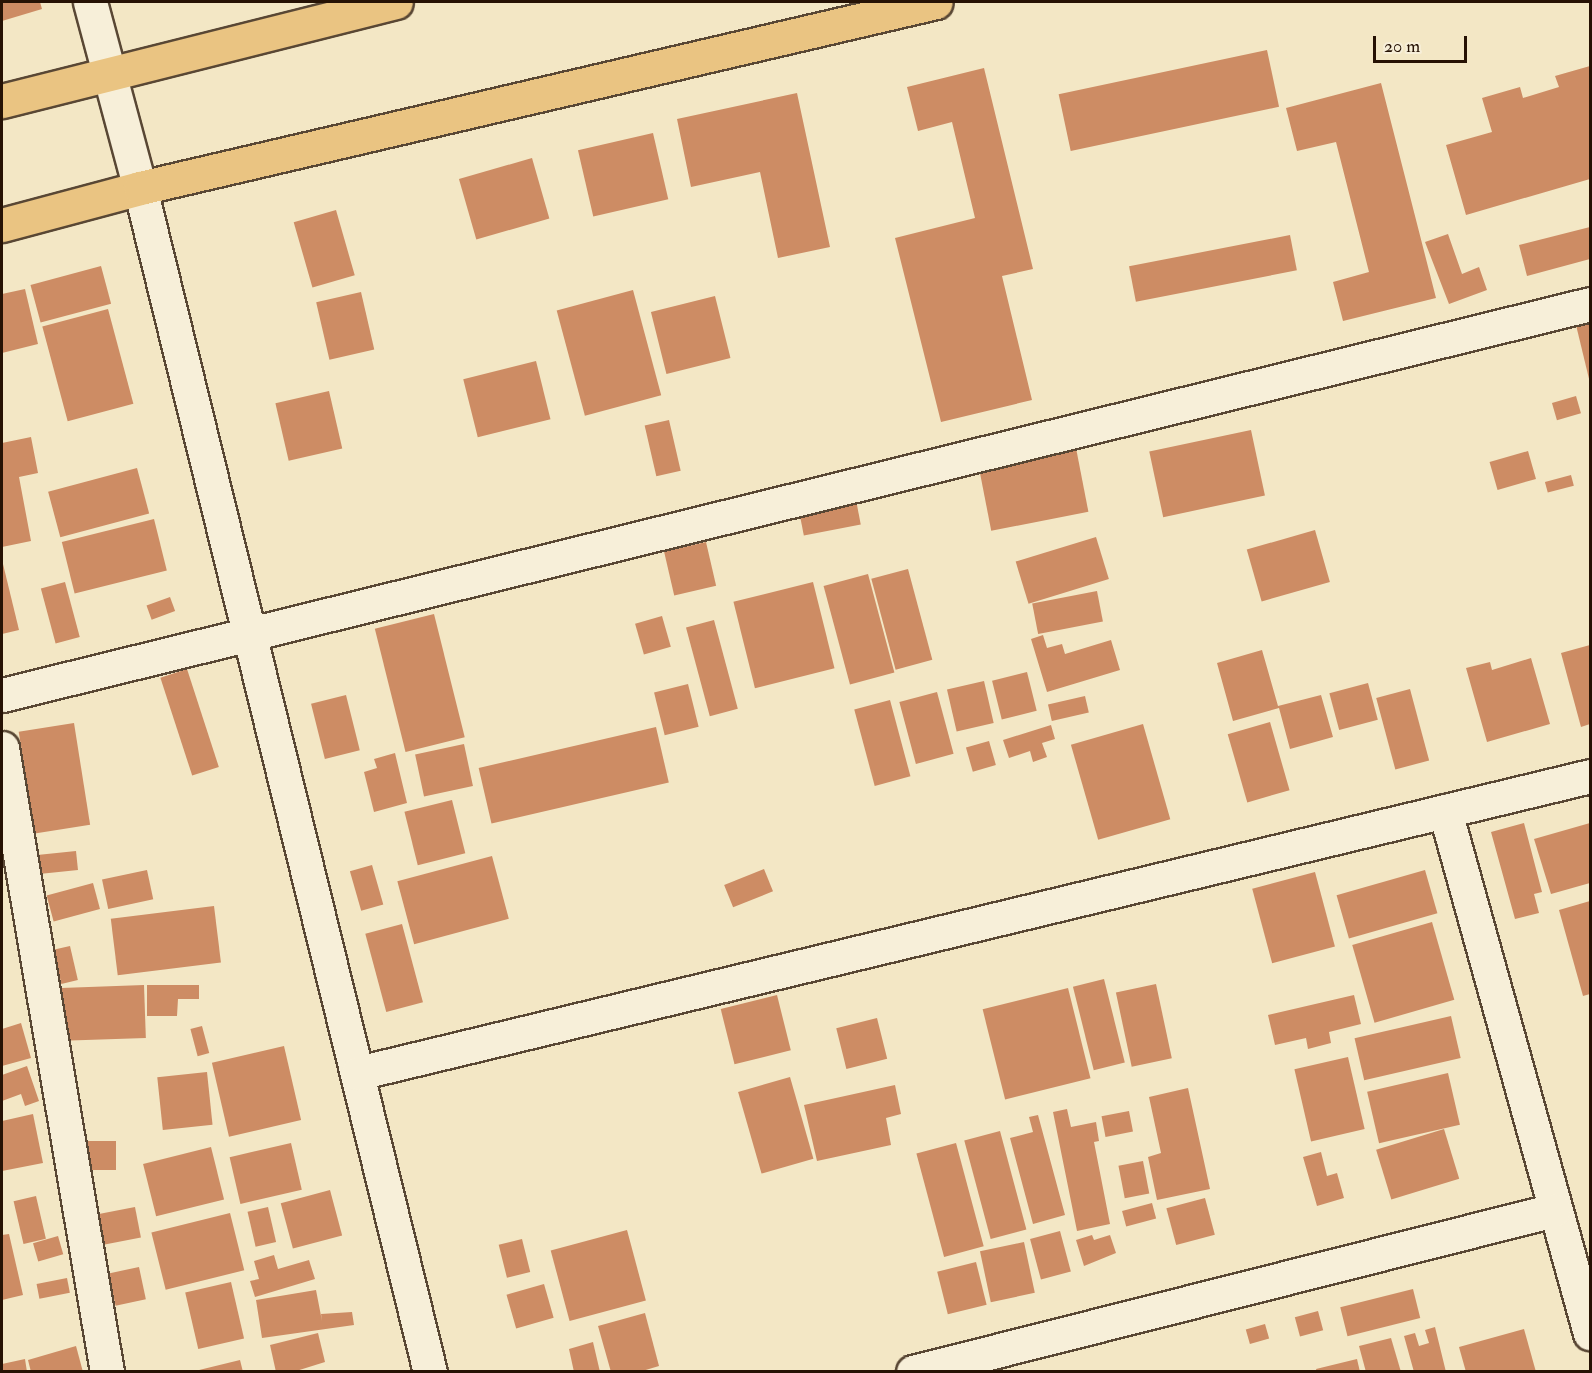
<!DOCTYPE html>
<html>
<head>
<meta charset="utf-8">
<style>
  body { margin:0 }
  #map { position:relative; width:1592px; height:1373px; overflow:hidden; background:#f3e7c5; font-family:"IM FELL Double Pica",serif }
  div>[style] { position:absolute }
  .building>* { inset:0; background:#cd8c64; transform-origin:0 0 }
  .roads { filter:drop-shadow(2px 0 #594734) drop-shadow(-2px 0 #594734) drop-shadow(0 2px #594734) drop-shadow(0 -2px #594734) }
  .minor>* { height:33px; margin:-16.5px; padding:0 16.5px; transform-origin:16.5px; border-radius:16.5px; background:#f7efd9 }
  .major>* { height:33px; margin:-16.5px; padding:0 16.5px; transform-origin:16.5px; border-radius:16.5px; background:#eac482 }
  span { translate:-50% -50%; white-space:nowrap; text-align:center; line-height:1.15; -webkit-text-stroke:4.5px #f7efd9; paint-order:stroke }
  .frame { position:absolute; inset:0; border:3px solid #261204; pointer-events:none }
  .scale { position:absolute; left:1373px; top:36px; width:94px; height:27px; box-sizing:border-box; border:3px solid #261204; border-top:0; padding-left:8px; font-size:18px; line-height:21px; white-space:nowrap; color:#261204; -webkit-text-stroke:4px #f7efd9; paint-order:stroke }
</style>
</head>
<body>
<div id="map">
  <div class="building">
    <div style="clip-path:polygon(2px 2px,40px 2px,42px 9px,2px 21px)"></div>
    <div style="left:1267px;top:50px;width:58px;height:213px;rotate:78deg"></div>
    <div style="clip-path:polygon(1590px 66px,1590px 179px,1466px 215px,1446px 145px,1492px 132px,1482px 98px,1520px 87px,1523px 98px,1559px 87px,1555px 76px)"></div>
    <div style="clip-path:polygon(984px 68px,1033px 269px,1002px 276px,1032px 400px,941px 422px,895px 238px,975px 218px,952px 122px,918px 131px,907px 87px)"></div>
    <div style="clip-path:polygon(1381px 83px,1436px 298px,1343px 321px,1333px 282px,1369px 272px,1336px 142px,1297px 151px,1286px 108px)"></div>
    <div style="clip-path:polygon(797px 93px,830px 247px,778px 258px,760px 172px,691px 187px,677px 119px)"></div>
    <div style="left:653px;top:133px;width:68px;height:77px;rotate:77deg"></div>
    <div style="left:532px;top:158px;width:63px;height:76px;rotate:74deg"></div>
    <div style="left:336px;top:210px;width:68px;height:44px;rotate:74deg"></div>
    <div style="clip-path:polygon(1590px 227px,1590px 259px,1527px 276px,1519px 245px)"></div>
    <div style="clip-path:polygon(1448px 234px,1462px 274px,1479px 267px,1487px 290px,1449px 304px,1425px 242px)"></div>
    <div style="left:1290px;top:235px;width:36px;height:164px;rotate:79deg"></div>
    <div style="left:101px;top:266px;width:39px;height:73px;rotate:75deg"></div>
    <div style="clip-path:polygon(25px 289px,38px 344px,2px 353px,2px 294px)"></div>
    <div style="left:633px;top:290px;width:109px;height:79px;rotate:75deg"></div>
    <div style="left:361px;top:292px;width:59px;height:46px;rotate:77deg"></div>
    <div style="left:715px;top:296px;width:64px;height:66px;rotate:76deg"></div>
    <div style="left:108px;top:309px;width:98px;height:68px;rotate:75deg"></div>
    <div style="clip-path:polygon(1590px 322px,1590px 383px,1576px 325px)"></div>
    <div style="left:536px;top:361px;width:60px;height:75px;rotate:76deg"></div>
    <div style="left:329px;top:391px;width:59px;height:55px;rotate:77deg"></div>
    <div style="left:1576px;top:396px;width:18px;height:25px;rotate:74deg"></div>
    <div style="left:669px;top:420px;width:52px;height:25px;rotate:77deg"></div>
    <div style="left:1251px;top:430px;width:67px;height:104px;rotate:78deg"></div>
    <div style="clip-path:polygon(31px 437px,38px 473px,19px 477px,31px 541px,2px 547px,2px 443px)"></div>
    <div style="left:1076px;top:448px;width:65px;height:99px;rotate:79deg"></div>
    <div style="left:1528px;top:451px;width:29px;height:40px;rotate:74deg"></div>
    <div style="left:137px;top:468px;width:47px;height:92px;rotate:75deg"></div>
    <div style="left:1571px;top:475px;width:11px;height:27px;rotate:75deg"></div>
    <div style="left:856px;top:500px;width:25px;height:58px;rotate:79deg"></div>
    <div style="left:154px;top:519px;width:53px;height:95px;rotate:76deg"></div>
    <div style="left:1315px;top:530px;width:54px;height:71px;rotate:74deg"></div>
    <div style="left:1096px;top:537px;width:44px;height:84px;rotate:73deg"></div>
    <div style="left:706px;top:542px;width:45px;height:43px;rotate:77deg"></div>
    <div style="clip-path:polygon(3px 564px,19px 630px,2px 634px,2px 565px)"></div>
    <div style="left:908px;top:569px;width:94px;height:38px;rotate:75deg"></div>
    <div style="left:868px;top:574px;width:102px;height:46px;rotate:75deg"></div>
    <div style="left:65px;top:582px;width:57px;height:25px;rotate:75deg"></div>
    <div style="left:813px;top:582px;width:89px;height:82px;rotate:76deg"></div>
    <div style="left:1097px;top:591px;width:31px;height:66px;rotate:79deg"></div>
    <div style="left:170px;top:597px;width:15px;height:25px;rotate:70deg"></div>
    <div style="left:434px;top:614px;width:127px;height:61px;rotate:76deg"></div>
    <div style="left:662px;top:616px;width:32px;height:28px;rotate:74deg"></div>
    <div style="left:714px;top:620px;width:92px;height:29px;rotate:75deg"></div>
    <div style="clip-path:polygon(1043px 635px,1047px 648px,1062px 644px,1065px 654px,1111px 640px,1120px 670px,1047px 692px,1031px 639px)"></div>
    <div style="clip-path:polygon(1590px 645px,1590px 724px,1581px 727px,1561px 653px)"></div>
    <div style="clip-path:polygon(1262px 650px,1278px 706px,1321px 695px,1333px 737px,1290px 749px,1279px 708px,1233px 721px,1217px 663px)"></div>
    <div style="clip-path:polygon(1531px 658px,1550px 724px,1487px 742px,1466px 668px,1490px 662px,1492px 670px)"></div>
    <div style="left:187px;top:669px;width:103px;height:28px;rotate:72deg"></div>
    <div style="left:1027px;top:672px;width:40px;height:36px;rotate:76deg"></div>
    <div style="left:984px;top:681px;width:43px;height:38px;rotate:77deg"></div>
    <div style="left:1368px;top:683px;width:38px;height:40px;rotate:75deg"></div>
    <div style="left:688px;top:684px;width:44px;height:35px;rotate:76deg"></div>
    <div style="left:1410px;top:689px;width:74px;height:35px;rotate:75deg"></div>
    <div style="left:937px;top:692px;width:64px;height:39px;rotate:75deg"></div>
    <div style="left:346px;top:695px;width:57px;height:36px;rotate:76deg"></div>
    <div style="left:1085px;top:696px;width:17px;height:38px;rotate:77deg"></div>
    <div style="left:890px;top:700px;width:79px;height:37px;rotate:75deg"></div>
    <div style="left:1270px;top:722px;width:71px;height:44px;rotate:74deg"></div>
    <div style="left:74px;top:723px;width:103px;height:56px;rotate:81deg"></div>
    <div style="left:1143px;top:724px;width:99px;height:75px;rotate:74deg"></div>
    <div style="clip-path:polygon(1051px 725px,1055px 739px,1042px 743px,1047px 757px,1033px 762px,1030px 751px,1009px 758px,1003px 740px)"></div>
    <div style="left:656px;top:727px;width:57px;height:182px;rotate:77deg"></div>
    <div style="left:989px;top:741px;width:25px;height:24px;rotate:74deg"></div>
    <div style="left:464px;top:744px;width:43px;height:50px;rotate:78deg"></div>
    <div style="clip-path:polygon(395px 753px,407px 803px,374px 812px,364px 772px,377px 768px,374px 759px)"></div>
    <div style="left:452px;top:800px;width:55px;height:49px;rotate:76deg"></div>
    <div style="clip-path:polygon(1524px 823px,1542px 892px,1534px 894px,1539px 913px,1515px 919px,1491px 832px)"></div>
    <div style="clip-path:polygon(1590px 823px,1590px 883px,1551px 894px,1534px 839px)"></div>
    <div style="left:76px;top:851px;width:19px;height:39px;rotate:84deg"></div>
    <div style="left:492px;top:856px;width:65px;height:98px;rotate:75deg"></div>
    <div style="left:372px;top:865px;width:41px;height:23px;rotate:74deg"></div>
    <div style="left:764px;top:869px;width:24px;height:43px;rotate:68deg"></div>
    <div style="left:147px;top:870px;width:30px;height:46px;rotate:78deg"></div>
    <div style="left:1425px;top:870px;width:45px;height:92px;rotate:74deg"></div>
    <div style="left:1315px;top:872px;width:77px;height:65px;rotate:75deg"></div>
    <div style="left:93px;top:883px;width:27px;height:48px;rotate:75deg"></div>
    <div style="clip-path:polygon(1590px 901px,1590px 994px,1583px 996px,1559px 910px)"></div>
    <div style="left:214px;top:906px;width:57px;height:104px;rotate:83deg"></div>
    <div style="left:1432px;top:922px;width:81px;height:83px;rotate:74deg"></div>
    <div style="left:402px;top:924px;width:81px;height:38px;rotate:75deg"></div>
    <div style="left:70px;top:946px;width:35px;height:17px;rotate:77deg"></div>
    <div style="left:1104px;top:979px;width:86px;height:32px;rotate:76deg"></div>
    <div style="left:1156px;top:984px;width:76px;height:41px;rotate:78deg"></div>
    <div style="left:144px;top:985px;width:53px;height:83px;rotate:88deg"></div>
    <div style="clip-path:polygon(147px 985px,199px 985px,199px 999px,178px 999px,177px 1016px,147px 1016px)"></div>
    <div style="left:1068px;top:988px;width:93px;height:88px;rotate:76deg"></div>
    <div style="left:777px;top:995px;width:57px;height:58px;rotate:76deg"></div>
    <div style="clip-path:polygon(1354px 995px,1361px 1024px,1329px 1032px,1331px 1043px,1308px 1049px,1306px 1038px,1275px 1045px,1268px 1015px)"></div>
    <div style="left:1451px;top:1016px;width:43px;height:99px;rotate:77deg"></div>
    <div style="left:877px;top:1018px;width:42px;height:42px;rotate:76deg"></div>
    <div style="clip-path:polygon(21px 1023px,31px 1058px,2px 1066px,2px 1029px)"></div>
    <div style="left:202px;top:1026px;width:28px;height:12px;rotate:75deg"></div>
    <div style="left:284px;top:1046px;width:76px;height:74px;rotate:77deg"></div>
    <div style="left:1348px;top:1057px;width:74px;height:55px;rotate:77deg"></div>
    <div style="clip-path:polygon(27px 1066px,39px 1101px,25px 1106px,21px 1094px,2px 1101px,2px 1075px)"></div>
    <div style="left:207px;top:1072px;width:53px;height:50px;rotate:84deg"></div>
    <div style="left:1448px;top:1073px;width:53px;height:83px;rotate:77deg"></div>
    <div style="left:790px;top:1077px;width:85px;height:54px;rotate:74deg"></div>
    <div style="clip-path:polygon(895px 1085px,901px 1114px,886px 1118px,891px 1145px,817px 1161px,804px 1105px)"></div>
    <div style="clip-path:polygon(1188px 1088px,1210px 1189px,1157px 1200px,1148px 1157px,1161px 1153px,1149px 1097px)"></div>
    <div style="clip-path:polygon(1067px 1109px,1071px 1127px,1096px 1122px,1099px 1141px,1094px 1142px,1110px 1224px,1077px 1231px,1053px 1112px)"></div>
    <div style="left:1129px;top:1111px;width:21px;height:28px;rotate:79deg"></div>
    <div style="clip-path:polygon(33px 1114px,43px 1163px,2px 1171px,2px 1121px)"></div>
    <div style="clip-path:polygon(1038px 1115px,1065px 1215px,1033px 1224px,1010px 1138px,1033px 1132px,1029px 1117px)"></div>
    <div style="left:1444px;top:1129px;width:52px;height:71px;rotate:73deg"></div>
    <div style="left:1000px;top:1131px;width:102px;height:37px;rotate:75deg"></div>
    <div style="left:88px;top:1141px;width:28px;height:29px"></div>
    <div style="left:291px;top:1143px;width:48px;height:63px;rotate:77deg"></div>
    <div style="left:956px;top:1143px;width:107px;height:41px;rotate:75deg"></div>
    <div style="left:211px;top:1147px;width:54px;height:70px;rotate:76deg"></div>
    <div style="clip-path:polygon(1321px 1152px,1327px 1176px,1337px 1173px,1344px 1198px,1317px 1206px,1303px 1157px)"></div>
    <div style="left:1143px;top:1161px;width:33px;height:25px;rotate:79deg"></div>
    <div style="left:330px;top:1190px;width:47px;height:51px;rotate:75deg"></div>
    <div style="left:36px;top:1196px;width:44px;height:23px;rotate:77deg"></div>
    <div style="left:1205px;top:1198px;width:38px;height:40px;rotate:75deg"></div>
    <div style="left:1152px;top:1203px;width:16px;height:31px;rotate:75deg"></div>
    <div style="left:135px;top:1207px;width:31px;height:46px;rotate:79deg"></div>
    <div style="left:268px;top:1207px;width:36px;height:21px;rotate:77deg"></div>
    <div style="left:230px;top:1213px;width:59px;height:81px;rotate:76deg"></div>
    <div style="left:627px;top:1230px;width:73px;height:79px;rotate:75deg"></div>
    <div style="left:1060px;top:1231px;width:42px;height:31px;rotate:75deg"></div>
    <div style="clip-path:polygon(9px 1234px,23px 1295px,2px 1300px,2px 1235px)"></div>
    <div style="clip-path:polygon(1092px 1235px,1094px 1240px,1110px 1235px,1116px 1253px,1084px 1266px,1076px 1240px)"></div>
    <div style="left:58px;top:1236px;width:19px;height:26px;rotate:74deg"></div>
    <div style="left:522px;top:1239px;width:34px;height:24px;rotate:76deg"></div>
    <div style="left:1024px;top:1242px;width:52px;height:45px;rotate:78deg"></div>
    <div style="clip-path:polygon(274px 1255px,278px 1269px,309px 1260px,315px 1279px,255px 1297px,250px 1281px,259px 1279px,254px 1261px)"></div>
    <div style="left:976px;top:1262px;width:44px;height:40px;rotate:76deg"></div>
    <div style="left:139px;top:1267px;width:33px;height:31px;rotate:78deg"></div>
    <div style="left:67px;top:1278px;width:15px;height:31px;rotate:79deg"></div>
    <div style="left:231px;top:1282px;width:58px;height:47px;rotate:77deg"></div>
    <div style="left:544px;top:1284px;width:35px;height:39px;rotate:74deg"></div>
    <div style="left:1413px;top:1289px;width:30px;height:75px;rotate:76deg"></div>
    <div style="clip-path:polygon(316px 1290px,322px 1321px,321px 1314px,352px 1312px,354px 1325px,262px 1338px,256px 1300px)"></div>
    <div style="left:1318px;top:1311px;width:20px;height:24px;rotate:75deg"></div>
    <div style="clip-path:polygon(645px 1313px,659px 1366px,639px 1372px,611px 1372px,598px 1326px)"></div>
    <div style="left:1265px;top:1324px;width:15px;height:20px;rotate:74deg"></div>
    <div style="clip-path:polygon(1435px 1327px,1446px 1372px,1414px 1372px,1404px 1336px,1415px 1333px,1419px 1346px,1429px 1343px,1425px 1330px)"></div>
    <div style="clip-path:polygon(1524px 1329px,1536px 1372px,1466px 1372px,1459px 1347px)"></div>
    <div style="clip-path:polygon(318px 1333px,325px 1362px,293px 1372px,276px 1372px,270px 1345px)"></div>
    <div style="clip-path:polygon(1391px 1338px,1401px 1372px,1366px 1372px,1359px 1346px)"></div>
    <div style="clip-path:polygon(593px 1342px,600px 1372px,574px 1372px,569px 1349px)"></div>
    <div style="clip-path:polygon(76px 1346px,83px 1372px,31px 1372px,28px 1360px)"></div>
    <div style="clip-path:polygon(25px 1359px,27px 1372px,2px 1372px,2px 1364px)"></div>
    <div style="clip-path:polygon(1357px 1359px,1360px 1372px,1317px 1372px,1316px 1369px)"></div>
    <div style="clip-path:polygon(240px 1360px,243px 1372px,196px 1372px,195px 1371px)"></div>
  </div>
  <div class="roads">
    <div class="minor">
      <div style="left:90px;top:2px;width:193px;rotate:75deg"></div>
      <div style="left:140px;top:188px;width:1219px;rotate:76.24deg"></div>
      <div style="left:2px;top:695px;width:1635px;rotate:-13.83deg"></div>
      <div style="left:2px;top:748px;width:633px;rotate:80.45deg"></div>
      <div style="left:1445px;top:811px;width:542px;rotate:74.48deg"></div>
      <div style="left:358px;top:1073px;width:1267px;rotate:-13.55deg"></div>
      <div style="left:913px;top:1372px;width:661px;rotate:-14.18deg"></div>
    </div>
    <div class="major">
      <div style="left:2px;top:101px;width:406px;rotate:-14.1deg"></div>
      <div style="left:2px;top:225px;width:143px;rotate:-15deg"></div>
      <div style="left:140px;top:188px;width:817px;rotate:-13.15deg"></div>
    </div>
  </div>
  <div class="frame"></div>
  <div class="scale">20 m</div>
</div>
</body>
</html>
